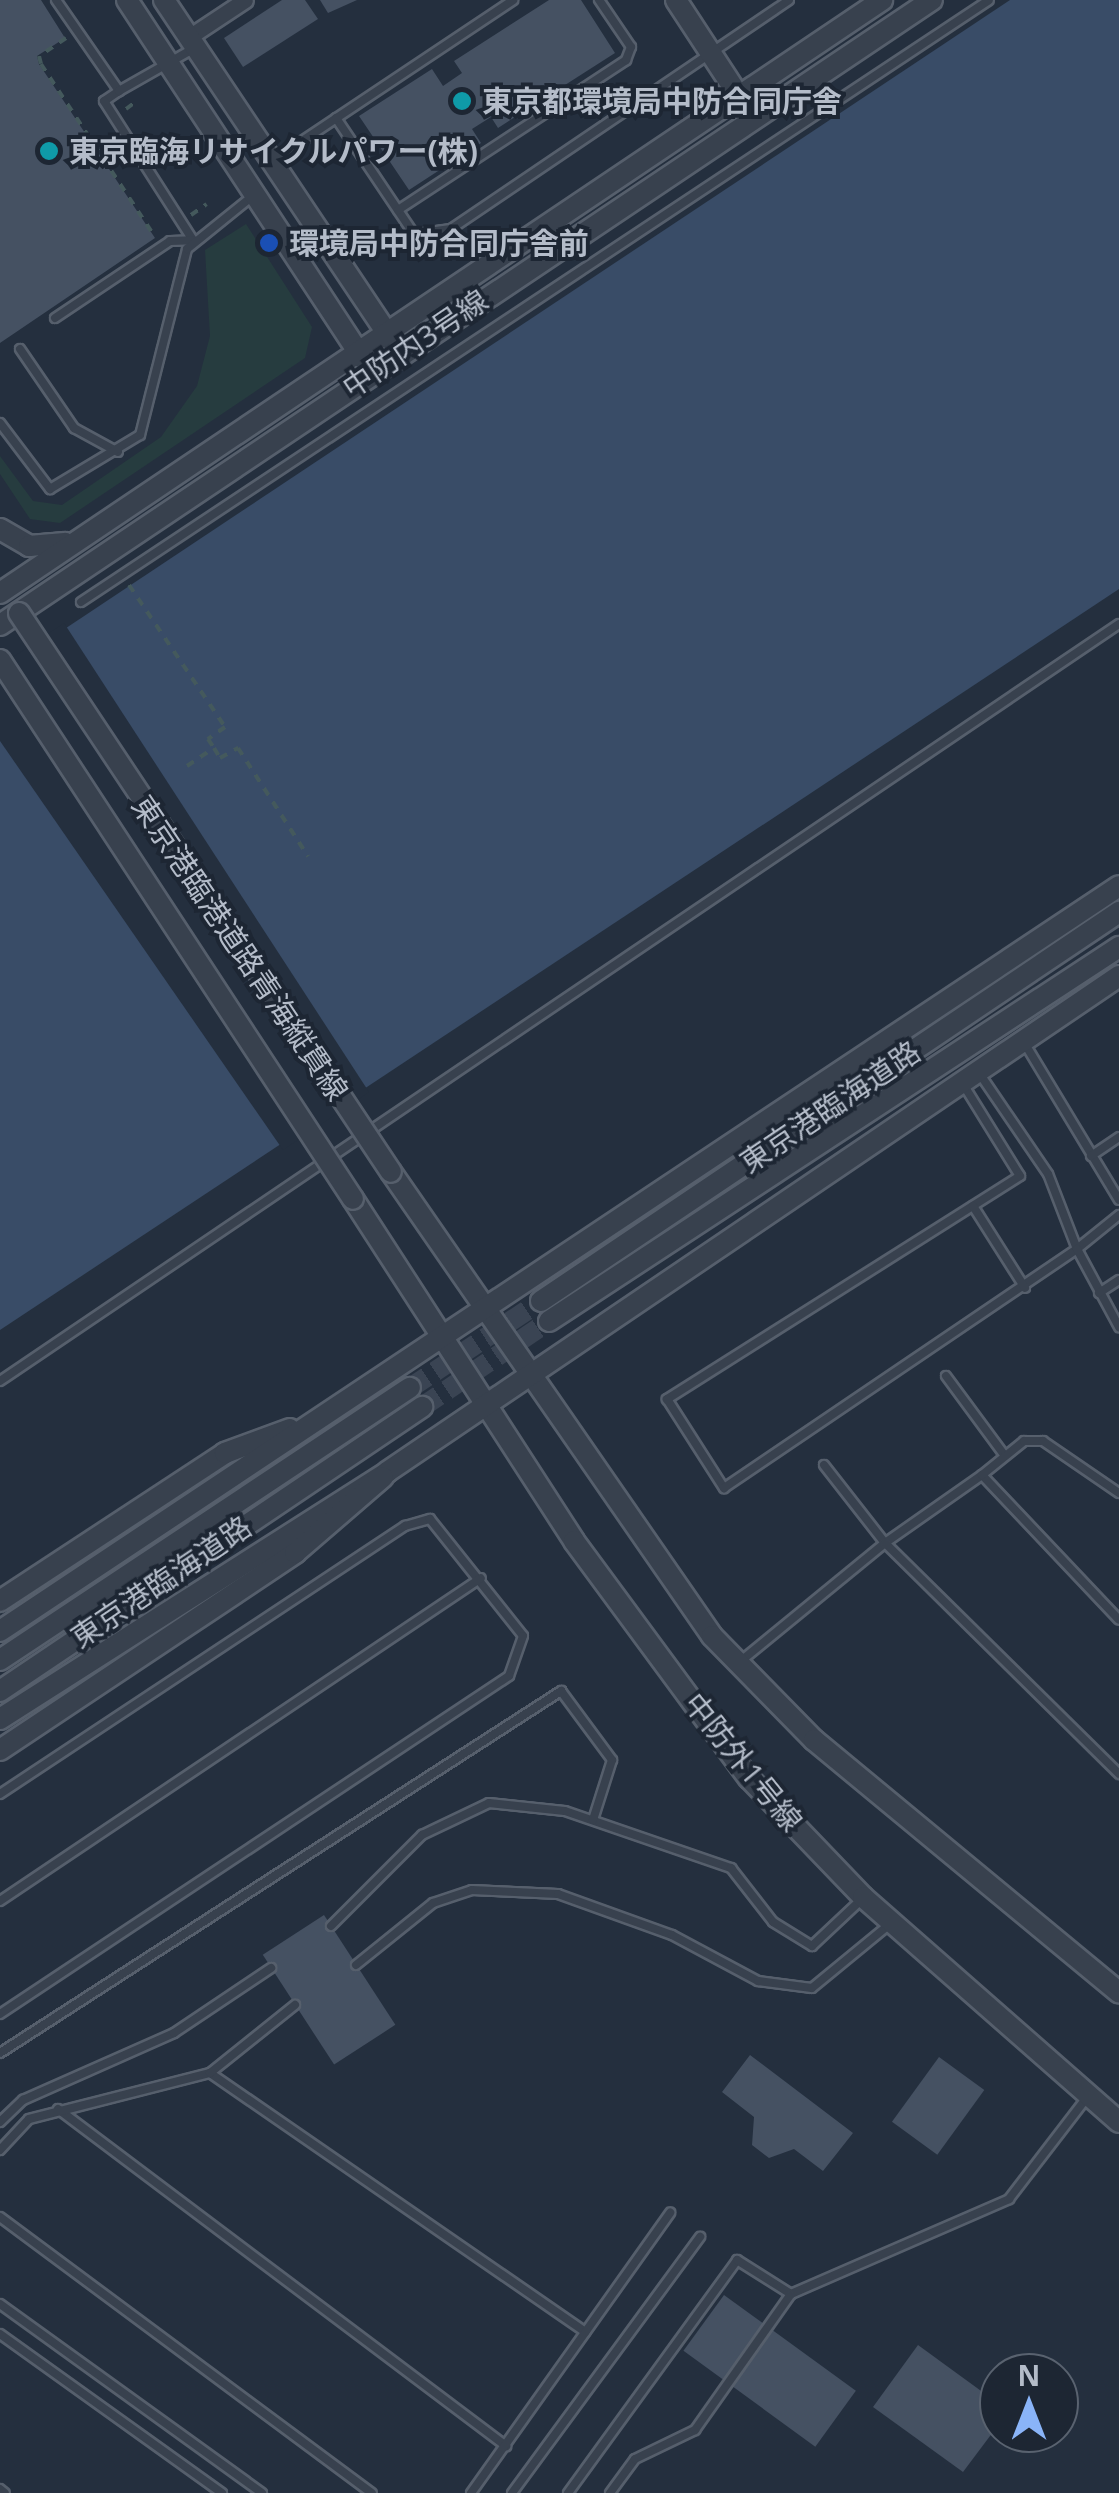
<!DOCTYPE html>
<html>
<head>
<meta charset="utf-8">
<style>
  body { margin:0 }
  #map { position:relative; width:1119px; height:2493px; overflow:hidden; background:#242f3e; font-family:"Open Sans","Noto Sans JP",sans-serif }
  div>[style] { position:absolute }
  .green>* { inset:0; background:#263c3f }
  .water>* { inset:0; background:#394c67 }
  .pier>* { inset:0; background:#242f3e }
  .building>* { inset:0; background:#455162; transform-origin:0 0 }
  .tertiary-tunnel>* { height:20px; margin-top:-10px; transform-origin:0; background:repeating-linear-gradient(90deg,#3a4453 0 20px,transparent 0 30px) }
  .path>* { height:4px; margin-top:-2px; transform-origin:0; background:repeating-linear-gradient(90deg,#44595c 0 8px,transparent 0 16px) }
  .roads { filter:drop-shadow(2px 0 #565f6c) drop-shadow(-2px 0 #565f6c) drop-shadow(0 2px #565f6c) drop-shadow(0 -2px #565f6c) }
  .service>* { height:8px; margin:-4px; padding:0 4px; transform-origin:4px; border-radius:4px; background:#38414e }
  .minor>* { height:15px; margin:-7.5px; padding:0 7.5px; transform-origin:7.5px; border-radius:7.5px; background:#38414e }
  .tertiary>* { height:20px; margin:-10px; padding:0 10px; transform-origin:10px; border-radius:10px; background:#38414e }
  .bridges { filter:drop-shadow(2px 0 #565f6c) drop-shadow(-2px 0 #565f6c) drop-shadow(0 2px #565f6c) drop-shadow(0 -2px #565f6c) }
  .tertiary-bridge>* { height:20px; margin:-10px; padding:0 10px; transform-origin:10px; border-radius:10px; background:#38414e }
  .dots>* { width:28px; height:28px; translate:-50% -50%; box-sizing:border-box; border:5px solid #1d2633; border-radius:50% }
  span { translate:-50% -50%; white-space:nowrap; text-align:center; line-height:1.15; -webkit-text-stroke:8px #1d2633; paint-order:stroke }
  .poi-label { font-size:30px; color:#b4bcc9; font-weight:700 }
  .left { translate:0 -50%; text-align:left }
  .street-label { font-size:30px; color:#b4bcc9 }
  .north { position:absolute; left:979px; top:2353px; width:100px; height:100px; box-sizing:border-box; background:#1d2633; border:2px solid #59626f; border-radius:50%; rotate:0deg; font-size:28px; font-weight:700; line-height:40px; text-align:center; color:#b4bcc9 }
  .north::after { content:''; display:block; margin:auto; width:35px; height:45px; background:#8ab4f8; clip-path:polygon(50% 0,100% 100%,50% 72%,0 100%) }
</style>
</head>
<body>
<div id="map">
  <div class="green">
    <div style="clip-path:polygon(246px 224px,312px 327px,305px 358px,60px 523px,30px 519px,0 474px,0 456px,33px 501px,62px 505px,161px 437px,197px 386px,210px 336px,205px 250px)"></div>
  </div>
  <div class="water">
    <div style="clip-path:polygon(1010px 0,1119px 0,1119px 589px,0 1330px,0 672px)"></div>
  </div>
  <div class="pier">
    <div style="clip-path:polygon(64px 623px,369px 1092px,283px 1150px,0 741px,0 666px)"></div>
  </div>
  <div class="building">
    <div style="clip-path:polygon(0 0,41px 0,65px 38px,37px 56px,39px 64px,155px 238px,0 343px)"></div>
    <div style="clip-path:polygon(282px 0,305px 0,318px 19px,243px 67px,224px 38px)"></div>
    <div style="clip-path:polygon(320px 0,357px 0,328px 13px)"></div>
    <div style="clip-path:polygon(549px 0,581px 0,615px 53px,498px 128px,491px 117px,472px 129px,481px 143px,409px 190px,359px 116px,432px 69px,443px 86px,462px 73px,454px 61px)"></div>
    <div style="left:324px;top:1915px;width:131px;height:73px;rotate:57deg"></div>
    <div style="clip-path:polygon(750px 2055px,853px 2133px,823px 2171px,794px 2149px,769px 2158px,752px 2145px,754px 2117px,722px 2092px)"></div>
    <div style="left:939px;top:2057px;width:56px;height:80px;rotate:36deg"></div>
    <div style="left:724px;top:2295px;width:163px;height:69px;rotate:36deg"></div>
    <div style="clip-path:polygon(918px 2345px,999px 2404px,999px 2424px,963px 2472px,873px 2407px)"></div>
  </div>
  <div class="tertiary-tunnel">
    <div style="left:410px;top:1388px;width:157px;rotate:-33.6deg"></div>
    <div style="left:422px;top:1407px;width:153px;rotate:-34.1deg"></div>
  </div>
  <div class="path">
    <div style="left:66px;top:38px;width:32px;rotate:146deg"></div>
    <div style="left:39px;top:56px;width:8px;rotate:76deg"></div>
    <div style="left:41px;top:64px;width:207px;rotate:56.6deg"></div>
    <div style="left:126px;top:109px;width:15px;rotate:-37deg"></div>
    <div style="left:191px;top:215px;width:19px;rotate:-35deg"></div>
    <div style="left:129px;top:585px;width:171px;rotate:55.9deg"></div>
    <div style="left:225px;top:727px;width:21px;rotate:145deg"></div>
    <div style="left:208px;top:739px;width:11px;rotate:56deg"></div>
    <div style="left:214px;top:748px;width:12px;rotate:59deg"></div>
    <div style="left:220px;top:758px;width:21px;rotate:-29deg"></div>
    <div style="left:238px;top:748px;width:129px;rotate:57.1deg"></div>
    <div style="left:187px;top:766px;width:30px;rotate:-34deg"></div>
  </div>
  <div class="roads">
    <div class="service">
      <div style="left:56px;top:0;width:111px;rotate:55.3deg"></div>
      <div style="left:119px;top:91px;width:18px;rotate:146deg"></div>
      <div style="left:104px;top:101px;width:165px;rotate:57.4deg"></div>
      <div style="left:119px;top:91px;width:85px;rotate:-29.6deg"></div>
      <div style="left:336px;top:118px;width:140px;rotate:56.1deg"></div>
      <div style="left:414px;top:234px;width:37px;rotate:-8deg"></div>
      <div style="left:451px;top:229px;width:408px;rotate:-34.1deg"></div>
      <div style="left:272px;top:161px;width:290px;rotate:-33.7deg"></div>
      <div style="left:398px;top:210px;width:273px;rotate:-33.3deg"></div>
      <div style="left:626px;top:60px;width:14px;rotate:-69deg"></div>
      <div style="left:631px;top:47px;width:57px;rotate:-124.2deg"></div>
      <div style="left:55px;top:318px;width:138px;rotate:-33.8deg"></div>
      <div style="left:170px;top:241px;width:23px;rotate:-2deg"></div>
      <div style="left:20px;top:349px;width:96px;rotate:55.6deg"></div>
      <div style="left:74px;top:428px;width:50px;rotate:28.6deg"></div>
      <div style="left:0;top:423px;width:83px;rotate:52.9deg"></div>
      <div style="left:50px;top:489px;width:105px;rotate:-31deg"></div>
      <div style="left:140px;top:435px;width:192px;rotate:-75.8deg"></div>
      <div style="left:187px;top:249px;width:86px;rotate:-38.9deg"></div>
      <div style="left:81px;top:602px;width:1089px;rotate:-33.54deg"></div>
      <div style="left:1025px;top:1044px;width:182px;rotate:58.9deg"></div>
      <div style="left:963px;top:1084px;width:108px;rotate:58.2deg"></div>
      <div style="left:1020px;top:1176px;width:418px;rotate:147.7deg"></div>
      <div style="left:667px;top:1399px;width:106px;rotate:57.4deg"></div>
      <div style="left:724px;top:1488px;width:426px;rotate:-34.1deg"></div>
      <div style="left:1077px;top:1249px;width:80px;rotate:-111.1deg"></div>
      <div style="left:1048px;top:1174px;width:122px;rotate:-124.3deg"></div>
      <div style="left:1091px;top:1156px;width:34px;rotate:-34deg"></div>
      <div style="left:973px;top:1206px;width:97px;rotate:57.6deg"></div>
      <div style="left:1119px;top:1215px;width:54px;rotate:141deg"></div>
      <div style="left:1077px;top:1249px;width:89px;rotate:61.7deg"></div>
      <div style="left:1099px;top:1293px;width:24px;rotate:-33deg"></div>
      <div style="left:946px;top:1376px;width:99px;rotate:53.6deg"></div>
      <div style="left:0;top:1381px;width:1351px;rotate:-34.08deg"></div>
      <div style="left:824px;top:1465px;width:99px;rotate:52deg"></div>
      <div style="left:885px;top:1543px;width:118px;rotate:-35deg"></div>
      <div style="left:982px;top:1475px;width:199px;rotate:46.6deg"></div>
      <div style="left:982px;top:1475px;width:54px;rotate:-39deg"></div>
      <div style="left:1024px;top:1441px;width:19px"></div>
      <div style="left:1043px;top:1441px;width:92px;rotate:34.4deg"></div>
      <div style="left:742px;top:1660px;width:185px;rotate:-39.3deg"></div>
      <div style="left:885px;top:1543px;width:329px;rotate:44.6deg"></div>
      <div style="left:0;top:1794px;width:486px;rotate:-33.5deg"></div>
      <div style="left:405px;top:1526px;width:26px;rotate:-16deg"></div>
      <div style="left:430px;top:1519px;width:149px;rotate:51.5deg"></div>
      <div style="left:523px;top:1636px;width:42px;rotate:109.3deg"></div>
      <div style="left:509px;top:1676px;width:611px;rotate:146.41deg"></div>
      <div style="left:0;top:1901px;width:579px;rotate:-33.88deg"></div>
      <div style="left:331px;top:1926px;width:129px;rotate:-45deg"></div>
      <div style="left:422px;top:1835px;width:74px;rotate:-25.5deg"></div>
      <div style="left:489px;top:1803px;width:76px;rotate:6deg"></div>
      <div style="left:565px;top:1811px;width:176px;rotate:19deg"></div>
      <div style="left:731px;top:1868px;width:68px;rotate:52.1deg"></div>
      <div style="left:773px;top:1922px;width:46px;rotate:31.6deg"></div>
      <div style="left:812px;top:1946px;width:69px;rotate:-43.2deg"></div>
      <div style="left:356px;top:1965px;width:99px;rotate:-38.8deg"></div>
      <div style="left:433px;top:1903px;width:41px;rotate:-18.4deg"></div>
      <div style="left:472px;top:1890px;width:86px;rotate:2.7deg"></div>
      <div style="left:558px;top:1894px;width:121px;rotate:19.8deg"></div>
      <div style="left:672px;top:1935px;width:98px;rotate:28.1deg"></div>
      <div style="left:758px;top:1981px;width:54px;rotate:7.4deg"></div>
      <div style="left:812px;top:1988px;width:102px;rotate:-39.4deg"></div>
      <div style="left:0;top:2053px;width:668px;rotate:-32.83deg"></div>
      <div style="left:561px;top:1691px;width:86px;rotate:53.5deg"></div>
      <div style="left:612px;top:1760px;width:63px;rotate:107.6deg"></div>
      <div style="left:210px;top:2073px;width:456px;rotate:34.6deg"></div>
      <div style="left:58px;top:2109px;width:561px;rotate:36.95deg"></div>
      <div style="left:0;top:2122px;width:32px;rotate:-44deg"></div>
      <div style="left:23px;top:2100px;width:165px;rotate:-23.9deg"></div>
      <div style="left:174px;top:2033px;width:117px;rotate:-33.8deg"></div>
      <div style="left:0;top:2150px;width:42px;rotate:-46.9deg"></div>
      <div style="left:29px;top:2119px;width:187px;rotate:-14.3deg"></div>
      <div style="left:210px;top:2073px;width:109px;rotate:-38.7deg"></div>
      <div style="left:0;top:2217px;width:463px;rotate:36.6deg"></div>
      <div style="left:0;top:2304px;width:323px;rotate:35.8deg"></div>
      <div style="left:0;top:2334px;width:273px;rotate:35.6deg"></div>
      <div style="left:0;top:2489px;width:6px;rotate:39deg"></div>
      <div style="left:471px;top:2493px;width:344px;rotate:-54.6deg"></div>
      <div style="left:512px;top:2493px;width:318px;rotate:-53.7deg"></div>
      <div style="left:568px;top:2493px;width:288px;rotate:-54deg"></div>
      <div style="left:737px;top:2260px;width:64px;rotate:32.2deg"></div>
      <div style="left:791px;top:2294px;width:238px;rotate:-23.5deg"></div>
      <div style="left:1009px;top:2199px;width:130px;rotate:-52.5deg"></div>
      <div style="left:610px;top:2493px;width:42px;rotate:-53.7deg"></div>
      <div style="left:635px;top:2459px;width:67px;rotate:-25.8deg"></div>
      <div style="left:695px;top:2430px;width:166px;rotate:-54.8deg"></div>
    </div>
    <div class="minor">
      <div style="left:189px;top:37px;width:67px;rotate:-33.5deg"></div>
    </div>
    <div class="tertiary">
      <div style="left:127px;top:0;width:428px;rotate:56.7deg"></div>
      <div style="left:164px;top:0;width:425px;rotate:56.2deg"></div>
      <div style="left:676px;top:0;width:128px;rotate:56.8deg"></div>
      <div style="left:0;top:529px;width:34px;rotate:30deg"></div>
      <div style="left:29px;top:546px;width:36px;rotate:-5deg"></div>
      <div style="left:0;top:593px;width:1063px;rotate:-33.91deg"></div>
      <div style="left:0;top:625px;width:1122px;rotate:-33.85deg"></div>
      <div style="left:391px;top:1172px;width:564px;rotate:55.32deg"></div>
      <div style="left:712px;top:1636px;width:146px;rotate:45.6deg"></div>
      <div style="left:814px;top:1740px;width:396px;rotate:39.6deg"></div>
      <div style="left:353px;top:1199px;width:407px;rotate:57.1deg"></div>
      <div style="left:574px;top:1541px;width:295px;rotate:53.6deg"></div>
      <div style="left:749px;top:1778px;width:165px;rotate:46.2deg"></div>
      <div style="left:863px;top:1897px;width:341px;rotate:41.3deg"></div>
      <div style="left:541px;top:1301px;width:697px;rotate:-33.94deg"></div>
      <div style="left:549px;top:1321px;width:682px;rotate:-33.27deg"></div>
      <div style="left:0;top:1601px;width:269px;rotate:-33.3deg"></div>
      <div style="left:225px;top:1453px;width:69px;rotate:-20.3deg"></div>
      <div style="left:0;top:1631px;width:1344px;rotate:-33.65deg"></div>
      <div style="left:0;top:1660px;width:492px;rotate:-33.6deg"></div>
      <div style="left:0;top:1691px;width:509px;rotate:-33.94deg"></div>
      <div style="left:0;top:1719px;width:459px;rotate:-32.5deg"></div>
      <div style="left:387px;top:1472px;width:884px;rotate:-34.12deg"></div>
      <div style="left:0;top:1750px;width:355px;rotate:-33.7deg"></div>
      <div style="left:295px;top:1553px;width:116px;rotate:-40.8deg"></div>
    </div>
  </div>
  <div class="bridges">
    <div class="tertiary-bridge">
      <div style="left:19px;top:613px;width:671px;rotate:56.36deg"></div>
      <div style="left:0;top:660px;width:644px;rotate:56.78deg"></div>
    </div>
  </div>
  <div class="dots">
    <div style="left:462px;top:101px;background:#0f9aa8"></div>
    <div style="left:49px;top:151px;background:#0f9aa8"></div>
    <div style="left:269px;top:243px;background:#1a4fb4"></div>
  </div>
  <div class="poi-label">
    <span class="left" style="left:482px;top:101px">東京都環境局中防合同庁舎</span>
    <span class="left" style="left:69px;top:151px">東京臨海リサイクルパワー(株)</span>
    <span class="left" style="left:289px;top:243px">環境局中防合同庁舎前</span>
  </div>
  <div class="street-label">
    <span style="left:415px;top:344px;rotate:-34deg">中防内3号線</span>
    <span style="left:240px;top:948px;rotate:56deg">東京港臨港道路青海縦貫線</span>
    <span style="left:830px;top:1107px;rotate:-34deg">東京港臨海道路</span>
    <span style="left:161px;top:1582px;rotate:-34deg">東京港臨海道路</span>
    <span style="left:743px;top:1762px;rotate:51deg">中防外1号線</span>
  </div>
  <div class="north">N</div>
</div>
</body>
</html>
